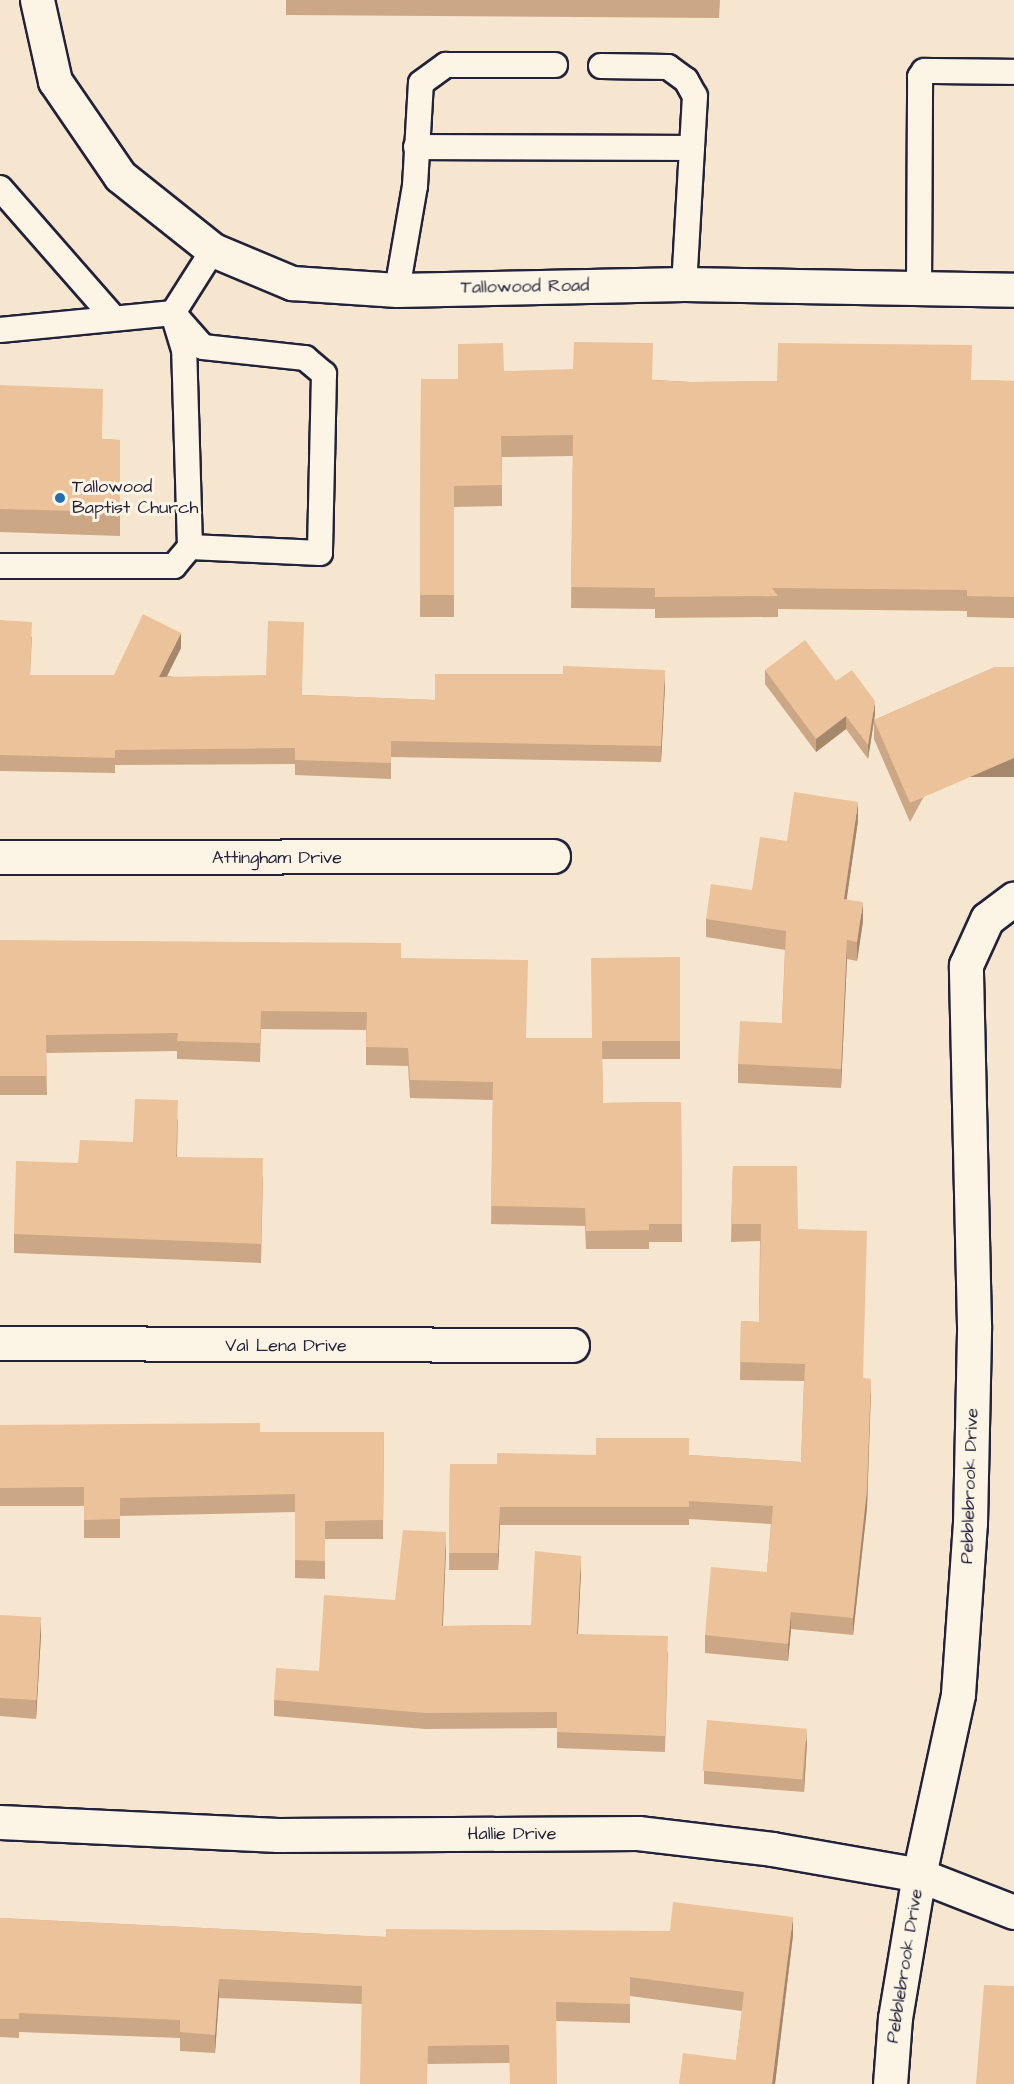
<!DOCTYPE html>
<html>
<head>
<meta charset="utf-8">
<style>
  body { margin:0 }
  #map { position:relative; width:1014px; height:2084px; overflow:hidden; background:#f7e6cf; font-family:"Architects Daughter",sans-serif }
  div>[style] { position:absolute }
  .roads { filter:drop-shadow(2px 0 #22223b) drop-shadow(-2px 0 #22223b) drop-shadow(0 2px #22223b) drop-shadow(0 -2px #22223b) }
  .lane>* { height:24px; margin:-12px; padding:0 12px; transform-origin:12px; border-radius:12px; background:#fcf5e5 }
  .street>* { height:33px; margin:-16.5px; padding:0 16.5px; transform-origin:16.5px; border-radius:16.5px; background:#fcf5e5 }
  .secondary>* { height:33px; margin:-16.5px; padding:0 16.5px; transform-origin:16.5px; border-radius:16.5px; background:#fcf5e5 }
  .wall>* { inset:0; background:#cba785 }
  .shaded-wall>* { inset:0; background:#a5886c; transform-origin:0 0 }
  .building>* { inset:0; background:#ecc29b; transform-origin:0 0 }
  .dots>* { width:16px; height:16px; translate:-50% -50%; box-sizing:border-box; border:3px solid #fcf5e5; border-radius:50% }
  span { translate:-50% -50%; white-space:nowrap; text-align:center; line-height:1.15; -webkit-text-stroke:6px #fcf5e5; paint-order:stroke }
  .street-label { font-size:18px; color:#22223b }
  .poi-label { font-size:18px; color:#22223b }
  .left { translate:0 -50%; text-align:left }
</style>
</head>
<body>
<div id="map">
  <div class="roads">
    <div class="lane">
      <div style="left:601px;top:66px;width:67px;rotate:0.9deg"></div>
      <div style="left:668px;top:67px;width:22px;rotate:36deg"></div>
      <div style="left:686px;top:80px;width:18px;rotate:61deg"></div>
      <div style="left:695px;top:96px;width:188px;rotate:93.3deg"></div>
      <div style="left:416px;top:147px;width:276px;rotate:0.2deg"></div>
      <div style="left:0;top:188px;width:173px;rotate:48.8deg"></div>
      <div style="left:397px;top:290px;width:106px;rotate:-80.2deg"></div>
      <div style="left:415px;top:186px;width:103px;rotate:-86.7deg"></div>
      <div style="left:421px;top:83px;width:31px;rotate:-36deg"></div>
      <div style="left:446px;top:65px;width:109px"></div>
      <div style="left:919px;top:290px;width:213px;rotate:-89.7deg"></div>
      <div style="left:920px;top:77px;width:7px;rotate:-56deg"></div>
      <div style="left:924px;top:71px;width:90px;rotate:0.6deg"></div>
      <div style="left:0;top:330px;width:174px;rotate:-5.6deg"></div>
      <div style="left:173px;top:313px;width:45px;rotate:48.6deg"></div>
      <div style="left:203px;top:347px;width:103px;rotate:6.2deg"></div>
      <div style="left:305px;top:358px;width:25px;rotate:40deg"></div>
      <div style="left:324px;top:374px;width:179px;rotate:91.3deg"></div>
      <div style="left:320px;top:553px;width:130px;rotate:-177.4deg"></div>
      <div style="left:0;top:566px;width:174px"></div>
      <div style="left:174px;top:566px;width:25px;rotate:-50deg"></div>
      <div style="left:190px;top:547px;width:197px;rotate:-91.7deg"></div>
      <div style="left:184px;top:350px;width:39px;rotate:-107deg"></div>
      <div style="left:173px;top:313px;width:75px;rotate:-57.6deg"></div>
    </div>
    <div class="street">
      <div style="left:0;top:857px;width:553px;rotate:-0.1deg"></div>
      <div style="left:0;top:1343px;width:572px;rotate:0.2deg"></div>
      <div style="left:0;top:1822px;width:278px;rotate:2.7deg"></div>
      <div style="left:278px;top:1835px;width:360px;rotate:-0.3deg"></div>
      <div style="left:638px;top:1833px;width:135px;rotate:6.8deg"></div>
      <div style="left:772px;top:1849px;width:149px;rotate:10deg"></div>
      <div style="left:919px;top:1875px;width:102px;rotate:21.3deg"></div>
      <div style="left:890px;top:2084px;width:66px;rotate:-85.7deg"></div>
      <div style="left:895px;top:2018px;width:145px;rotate:-80.5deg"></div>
      <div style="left:919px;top:1875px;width:185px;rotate:-77.8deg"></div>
      <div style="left:958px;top:1694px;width:171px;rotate:-86deg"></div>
      <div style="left:970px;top:1523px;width:198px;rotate:-88.8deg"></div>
      <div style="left:974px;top:1325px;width:360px;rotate:-91.3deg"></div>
      <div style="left:966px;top:965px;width:51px;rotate:-65.5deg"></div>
      <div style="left:987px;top:919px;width:34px;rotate:-37deg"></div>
    </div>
    <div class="secondary">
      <div style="left:37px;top:0;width:83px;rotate:77.5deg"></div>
      <div style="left:55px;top:81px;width:115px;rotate:55.6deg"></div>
      <div style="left:120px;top:176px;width:119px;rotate:38.5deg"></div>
      <div style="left:213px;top:250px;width:86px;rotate:22.7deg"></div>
      <div style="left:292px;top:283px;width:105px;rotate:3.8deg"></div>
      <div style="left:397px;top:290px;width:287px;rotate:-1.2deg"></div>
      <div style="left:684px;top:284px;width:330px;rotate:1deg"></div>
    </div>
  </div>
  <div class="wall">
    <div style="clip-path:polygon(286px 0,720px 0,719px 18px,286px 15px)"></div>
    <div style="clip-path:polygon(504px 371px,690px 382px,971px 380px,1014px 381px,1014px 618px,967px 617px,967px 611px,778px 609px,778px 617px,655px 618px,655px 609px,571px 608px,573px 456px,502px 457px,502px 506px,454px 507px,454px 617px,420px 617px,421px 379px,458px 379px)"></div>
    <div style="clip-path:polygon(0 385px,103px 439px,120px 440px,120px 536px,0 532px)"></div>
    <div style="clip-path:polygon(0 620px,32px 637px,30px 675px,114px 675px,181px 648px,167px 676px,303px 695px,435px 700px,665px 685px,661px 762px,391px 757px,391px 779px,295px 775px,295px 764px,115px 765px,115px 773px,0 771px)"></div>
    <div style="clip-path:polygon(995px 667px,910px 822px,874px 739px,874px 720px)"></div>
    <div style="clip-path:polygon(765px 670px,836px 681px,875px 714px,868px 759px,846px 729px,816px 752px,765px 684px)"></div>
    <div style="clip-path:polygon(858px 821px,846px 900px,863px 921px,857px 961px,847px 959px,841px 1088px,738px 1083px,738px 1064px,782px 1023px,785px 950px,706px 937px,706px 919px,752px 890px,787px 841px)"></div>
    <div style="clip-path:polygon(0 940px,401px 958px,526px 1038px,592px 1038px,680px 957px,680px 1059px,602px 1059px,603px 1103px,681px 1102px,682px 1242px,649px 1242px,649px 1249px,586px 1249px,585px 1226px,491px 1224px,493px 1100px,410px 1098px,408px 1066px,366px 1065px,366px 1030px,261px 1029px,260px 1062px,177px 1059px,177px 1051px,46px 1053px,47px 1095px,0 1095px)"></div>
    <div style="clip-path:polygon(178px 1119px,177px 1157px,263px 1177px,261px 1263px,14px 1253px,14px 1234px,78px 1163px,133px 1142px)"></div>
    <div style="clip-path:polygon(733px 1166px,798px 1229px,871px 1396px,867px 1508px,853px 1635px,791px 1629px,788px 1661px,705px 1653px,705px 1635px,767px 1572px,771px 1524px,689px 1519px,689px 1525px,500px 1525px,498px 1570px,449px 1570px,450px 1464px,497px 1464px,596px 1455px,689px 1455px,801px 1462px,804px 1381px,740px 1380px,741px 1321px,759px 1322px,760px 1241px,731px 1242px)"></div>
    <div style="clip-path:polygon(0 1425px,260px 1432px,384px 1432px,383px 1539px,325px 1539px,325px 1579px,295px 1578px,295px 1512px,120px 1516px,120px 1538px,84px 1538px,84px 1506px,0 1506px)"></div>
    <div style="clip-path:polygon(446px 1548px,443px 1626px,531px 1625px,581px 1572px,578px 1634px,668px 1652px,665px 1752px,557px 1748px,557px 1728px,425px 1729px,274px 1716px,274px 1700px,319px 1671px,395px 1600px)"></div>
    <div style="clip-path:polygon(0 1615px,41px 1635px,36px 1719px,0 1716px)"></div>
    <div style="clip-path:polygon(807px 1741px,804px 1792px,704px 1784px,704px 1771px)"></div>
    <div style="clip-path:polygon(0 1918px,386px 1937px,793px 1935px,775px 2084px,679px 2084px,736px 2060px,742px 2011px,630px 1996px,630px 2023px,556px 2021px,509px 2063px,428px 2064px,362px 2004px,219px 1998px,215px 2053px,180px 2051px,180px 2038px,19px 2032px,19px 2038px,0 2037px)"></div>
  </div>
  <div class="shaded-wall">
    <div style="clip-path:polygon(181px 633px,181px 648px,159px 692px,159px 677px)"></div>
    <div style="clip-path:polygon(665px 670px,665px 685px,661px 762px,661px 746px)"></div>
    <div style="clip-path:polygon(875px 701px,875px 714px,868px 759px,868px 745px)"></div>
    <div style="clip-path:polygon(846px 716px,846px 729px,816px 752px,816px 739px)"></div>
    <div style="left:1014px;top:758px;width:19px;height:113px;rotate:90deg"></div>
    <div style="clip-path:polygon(858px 802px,858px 821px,844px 918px,844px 899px)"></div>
    <div style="clip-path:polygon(863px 902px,863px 921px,857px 961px,857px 942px)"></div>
    <div style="clip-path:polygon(847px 940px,847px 959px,841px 1088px,841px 1069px)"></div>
    <div style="clip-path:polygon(871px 1379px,867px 1508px,853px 1635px,853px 1618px)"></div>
    <div style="clip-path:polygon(500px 1507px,500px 1525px,498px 1570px,498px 1553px)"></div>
    <div style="clip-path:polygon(446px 1532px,446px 1548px,442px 1642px,442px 1626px)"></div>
    <div style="clip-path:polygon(581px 1556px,581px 1572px,577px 1650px,577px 1634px)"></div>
    <div style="clip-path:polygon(791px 1612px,791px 1629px,788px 1661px,788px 1644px)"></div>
    <div style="clip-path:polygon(41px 1617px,41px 1635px,36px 1719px,36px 1700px)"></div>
    <div style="clip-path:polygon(807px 1728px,807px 1741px,804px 1792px,804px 1779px)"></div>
    <div style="clip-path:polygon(793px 1917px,793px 1935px,775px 2084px,772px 2084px)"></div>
    <div style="clip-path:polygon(219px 1979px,219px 1998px,215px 2053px,215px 2035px)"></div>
  </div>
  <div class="building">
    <div style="clip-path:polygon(574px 342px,653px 343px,652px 380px,690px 382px,777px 381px,778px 343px,972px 345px,971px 380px,1014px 381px,1014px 597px,967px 596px,967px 590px,772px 588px,778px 596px,655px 597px,655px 588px,571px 587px,573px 435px,501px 436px,502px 485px,454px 486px,454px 595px,420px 595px,421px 379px,458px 379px,458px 344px,503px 343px,504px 371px,573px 369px)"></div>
    <div style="clip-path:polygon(0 385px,103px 389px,102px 439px,120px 440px,120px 512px,0 509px)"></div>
    <div style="clip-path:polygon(143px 614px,181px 633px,159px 677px,266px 675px,268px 621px,304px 622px,302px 695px,435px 700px,435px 674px,563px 674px,563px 666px,665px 670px,661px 746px,391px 741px,391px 763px,295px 760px,295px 748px,115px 750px,115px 758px,0 755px,0 620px,32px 622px,30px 675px,114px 675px)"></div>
    <div style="clip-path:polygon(805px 640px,836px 681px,852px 670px,875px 701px,868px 745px,846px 716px,816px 739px,765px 670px)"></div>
    <div style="clip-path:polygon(995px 667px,1014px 667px,1014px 758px,910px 803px,874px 720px)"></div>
    <div style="clip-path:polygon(794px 792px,858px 802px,844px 899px,863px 902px,857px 942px,847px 940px,841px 1069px,738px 1064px,740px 1021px,782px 1023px,786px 931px,706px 919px,711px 884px,752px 890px,760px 837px,787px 841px)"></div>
    <div style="clip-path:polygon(0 940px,401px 943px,401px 958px,528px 960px,526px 1038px,592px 1038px,591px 958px,680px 957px,680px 1041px,602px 1041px,603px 1103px,681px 1102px,682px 1224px,649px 1224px,649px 1230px,586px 1231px,585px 1208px,491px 1206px,493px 1082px,410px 1080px,408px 1048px,366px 1047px,367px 1012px,261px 1011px,260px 1043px,177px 1041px,178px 1033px,46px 1035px,47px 1076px,0 1076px)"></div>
    <div style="clip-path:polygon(135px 1099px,178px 1100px,176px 1157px,263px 1158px,261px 1244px,14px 1234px,16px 1161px,78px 1163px,80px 1140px,133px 1142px)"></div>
    <div style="clip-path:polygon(733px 1166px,797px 1166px,798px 1229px,867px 1231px,863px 1378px,871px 1379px,867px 1490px,853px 1618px,791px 1612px,788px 1644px,705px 1635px,711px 1567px,767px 1572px,773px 1506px,689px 1501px,689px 1507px,500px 1507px,498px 1553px,449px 1553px,450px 1464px,497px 1464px,497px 1453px,596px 1455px,596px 1438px,689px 1438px,689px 1455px,801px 1462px,805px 1364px,740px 1362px,741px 1321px,759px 1322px,761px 1224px,731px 1224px)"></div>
    <div style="clip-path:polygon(260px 1423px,260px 1432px,384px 1432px,383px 1520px,325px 1521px,325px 1561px,295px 1560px,295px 1494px,120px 1498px,120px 1519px,84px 1520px,84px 1487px,0 1488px,0 1425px)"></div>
    <div style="clip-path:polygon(403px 1530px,446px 1532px,442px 1626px,531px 1625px,535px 1551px,581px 1556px,577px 1634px,668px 1636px,665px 1736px,557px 1732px,557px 1712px,425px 1713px,274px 1700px,276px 1668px,319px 1671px,324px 1595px,395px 1600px)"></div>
    <div style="left:0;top:1615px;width:41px;height:83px;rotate:3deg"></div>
    <div style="left:707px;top:1720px;width:100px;height:51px;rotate:5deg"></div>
    <div style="clip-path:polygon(673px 1902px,793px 1917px,772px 2084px,679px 2084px,683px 2053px,736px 2060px,744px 1992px,630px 1977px,630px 2004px,556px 2002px,557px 2084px,510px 2084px,509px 2045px,428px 2046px,427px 2084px,360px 2084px,362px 1986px,219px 1979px,215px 2035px,180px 2032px,180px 2020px,19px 2013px,19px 2019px,0 2019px,0 1918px,386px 1937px,386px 1929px,670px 1931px)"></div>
    <div style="clip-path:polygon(984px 1985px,1014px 1986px,1014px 2084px,976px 2084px)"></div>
  </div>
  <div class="dots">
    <div style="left:60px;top:498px;background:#1f6fb2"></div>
  </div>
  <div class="street-label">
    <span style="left:525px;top:287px;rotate:-1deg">Tallowood Road</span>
    <span style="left:277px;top:858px">Attingham Drive</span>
    <span style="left:286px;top:1346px">Val Lena Drive</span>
    <span style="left:970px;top:1486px;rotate:-88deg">Pebblebrook Drive</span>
    <span style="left:512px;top:1834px">Hallie Drive</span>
    <span style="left:905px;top:1966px;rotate:-81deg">Pebblebrook Drive</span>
  </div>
  <div class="poi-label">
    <span class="left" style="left:72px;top:498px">Tallowood<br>Baptist Church</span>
  </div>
</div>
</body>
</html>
